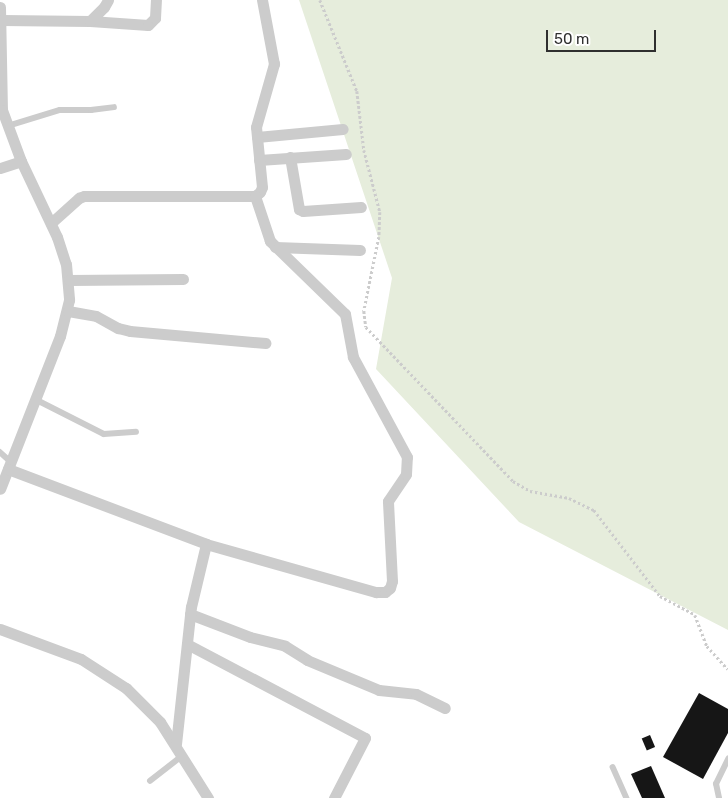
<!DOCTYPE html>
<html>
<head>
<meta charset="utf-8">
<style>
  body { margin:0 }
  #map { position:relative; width:728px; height:798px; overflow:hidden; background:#fff; font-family:Rubik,sans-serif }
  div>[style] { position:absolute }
  .green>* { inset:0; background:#e6eddc }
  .building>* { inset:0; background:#161616; transform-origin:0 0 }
  .path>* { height:2.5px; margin-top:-1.25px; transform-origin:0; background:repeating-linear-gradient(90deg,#ccc 0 2.5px,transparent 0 5px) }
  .service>* { height:5.5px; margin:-2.75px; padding:0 2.75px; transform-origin:2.75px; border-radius:2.75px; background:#ccc }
  .minor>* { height:11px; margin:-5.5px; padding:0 5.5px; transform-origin:5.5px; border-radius:5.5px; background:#ccc }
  span { translate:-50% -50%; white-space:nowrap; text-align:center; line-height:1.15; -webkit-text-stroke:5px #fff; paint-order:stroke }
  .scale { position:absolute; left:546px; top:30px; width:110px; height:22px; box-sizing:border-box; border:2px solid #2f2f2f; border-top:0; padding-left:6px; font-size:15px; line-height:18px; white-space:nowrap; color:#2f2f2f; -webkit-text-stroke:4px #fff; paint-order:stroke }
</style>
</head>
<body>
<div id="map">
  <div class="green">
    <div style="clip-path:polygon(299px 0,728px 0,728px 630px,519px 522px,376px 369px,392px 278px)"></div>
  </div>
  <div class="building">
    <div style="clip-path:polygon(699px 693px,728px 709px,728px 733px,703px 779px,663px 757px)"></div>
    <div style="left:650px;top:735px;width:13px;height:9px;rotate:67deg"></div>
    <div style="clip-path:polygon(651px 766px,665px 798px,642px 798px,631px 774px)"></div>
  </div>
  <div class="path">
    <div style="left:320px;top:0;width:98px;rotate:67.9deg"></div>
    <div style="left:357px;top:91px;width:59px;rotate:83.2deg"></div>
    <div style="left:364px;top:150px;width:64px;rotate:75.5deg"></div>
    <div style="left:380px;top:212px;width:25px;rotate:92deg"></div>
    <div style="left:379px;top:237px;width:76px;rotate:101.5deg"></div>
    <div style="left:364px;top:311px;width:16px;rotate:83deg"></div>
    <div style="left:366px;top:327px;width:213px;rotate:46.3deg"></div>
    <div style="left:513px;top:481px;width:20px;rotate:30deg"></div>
    <div style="left:530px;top:491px;width:40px;rotate:10deg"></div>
    <div style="left:569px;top:498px;width:28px;rotate:26deg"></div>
    <div style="left:594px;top:510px;width:108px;rotate:52.5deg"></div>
    <div style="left:660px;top:596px;width:40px;rotate:28deg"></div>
    <div style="left:695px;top:615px;width:33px;rotate:69deg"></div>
    <div style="left:707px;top:646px;width:31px;rotate:48deg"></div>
  </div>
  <div class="service">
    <div style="left:8px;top:126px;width:54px;rotate:-17.1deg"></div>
    <div style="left:60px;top:110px;width:31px"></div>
    <div style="left:91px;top:110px;width:23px;rotate:-7deg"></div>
    <div style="left:35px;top:399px;width:77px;rotate:26.9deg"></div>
    <div style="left:104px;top:434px;width:32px;rotate:-4deg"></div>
    <div style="left:0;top:452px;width:15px;rotate:42deg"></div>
    <div style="left:613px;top:767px;width:34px;rotate:66deg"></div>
    <div style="left:150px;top:781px;width:41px;rotate:-38deg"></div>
    <div style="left:719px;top:798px;width:14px;rotate:-102deg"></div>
    <div style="left:716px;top:784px;width:28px;rotate:-64deg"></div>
  </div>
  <div class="minor">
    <div style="left:0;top:7px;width:103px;rotate:88.9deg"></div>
    <div style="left:2px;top:110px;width:54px;rotate:69.6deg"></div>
    <div style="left:21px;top:161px;width:84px;rotate:64.7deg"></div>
    <div style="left:57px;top:237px;width:28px;rotate:72deg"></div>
    <div style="left:66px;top:264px;width:36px;rotate:85deg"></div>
    <div style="left:69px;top:300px;width:37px;rotate:104deg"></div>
    <div style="left:60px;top:336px;width:164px;rotate:111.4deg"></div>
    <div style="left:2px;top:20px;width:88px;rotate:0.7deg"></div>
    <div style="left:90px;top:21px;width:58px;rotate:3.9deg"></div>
    <div style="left:148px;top:25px;width:10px;rotate:-45deg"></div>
    <div style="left:155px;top:18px;width:18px;rotate:-87deg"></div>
    <div style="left:90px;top:21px;width:20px;rotate:-45deg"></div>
    <div style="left:104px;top:7px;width:8px;rotate:-60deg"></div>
    <div style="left:257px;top:137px;width:86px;rotate:-5.3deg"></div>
    <div style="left:290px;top:157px;width:53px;rotate:80.2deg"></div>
    <div style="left:299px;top:209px;width:4px;rotate:27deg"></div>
    <div style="left:303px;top:211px;width:58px;rotate:-3.9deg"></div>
    <div style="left:259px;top:160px;width:87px;rotate:-3.9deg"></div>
    <div style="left:0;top:168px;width:22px;rotate:-18deg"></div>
    <div style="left:51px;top:223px;width:38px;rotate:-42deg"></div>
    <div style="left:79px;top:198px;width:5px;rotate:-22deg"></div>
    <div style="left:84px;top:196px;width:171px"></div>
    <div style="left:255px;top:196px;width:6px;rotate:-39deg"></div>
    <div style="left:260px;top:192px;width:5px;rotate:-68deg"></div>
    <div style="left:262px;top:187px;width:60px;rotate:-95.7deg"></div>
    <div style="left:256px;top:127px;width:66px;rotate:-74.1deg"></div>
    <div style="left:274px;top:64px;width:65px;rotate:-100.6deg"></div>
    <div style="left:275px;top:247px;width:85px;rotate:2deg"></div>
    <div style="left:69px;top:280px;width:114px;rotate:-0.5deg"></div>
    <div style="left:68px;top:311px;width:28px;rotate:10deg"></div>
    <div style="left:96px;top:316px;width:25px;rotate:29deg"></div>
    <div style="left:118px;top:328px;width:12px;rotate:14deg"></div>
    <div style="left:130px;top:331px;width:136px;rotate:5.1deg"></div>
    <div style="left:8px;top:469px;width:212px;rotate:20.7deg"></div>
    <div style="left:206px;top:544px;width:177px;rotate:15.8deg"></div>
    <div style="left:376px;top:592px;width:9px"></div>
    <div style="left:385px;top:592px;width:6px;rotate:-39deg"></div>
    <div style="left:390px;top:588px;width:7px;rotate:-74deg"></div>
    <div style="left:392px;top:581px;width:80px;rotate:-92.9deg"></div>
    <div style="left:388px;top:501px;width:32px;rotate:-56deg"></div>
    <div style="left:406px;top:474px;width:17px;rotate:-87deg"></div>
    <div style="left:407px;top:457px;width:114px;rotate:-118.4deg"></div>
    <div style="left:353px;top:357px;width:44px;rotate:-100.5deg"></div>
    <div style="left:345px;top:314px;width:105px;rotate:-135.8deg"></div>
    <div style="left:270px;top:241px;width:47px;rotate:-108.4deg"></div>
    <div style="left:190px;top:614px;width:64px;rotate:21deg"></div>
    <div style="left:250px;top:637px;width:36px;rotate:14deg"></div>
    <div style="left:285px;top:646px;width:26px;rotate:32deg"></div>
    <div style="left:307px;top:660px;width:78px;rotate:22.6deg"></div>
    <div style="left:379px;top:690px;width:37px;rotate:6deg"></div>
    <div style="left:416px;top:694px;width:32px;rotate:26deg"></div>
    <div style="left:0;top:629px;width:86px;rotate:20.3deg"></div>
    <div style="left:81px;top:659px;width:54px;rotate:32.8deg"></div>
    <div style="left:126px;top:688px;width:48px;rotate:45deg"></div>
    <div style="left:160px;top:722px;width:90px;rotate:57.7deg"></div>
    <div style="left:187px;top:644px;width:201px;rotate:27.8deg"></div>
    <div style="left:365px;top:738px;width:68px;rotate:117.3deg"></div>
    <div style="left:176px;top:744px;width:138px;rotate:-83.8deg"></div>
    <div style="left:191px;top:607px;width:65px;rotate:-76.6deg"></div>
  </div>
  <div class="scale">50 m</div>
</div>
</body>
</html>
